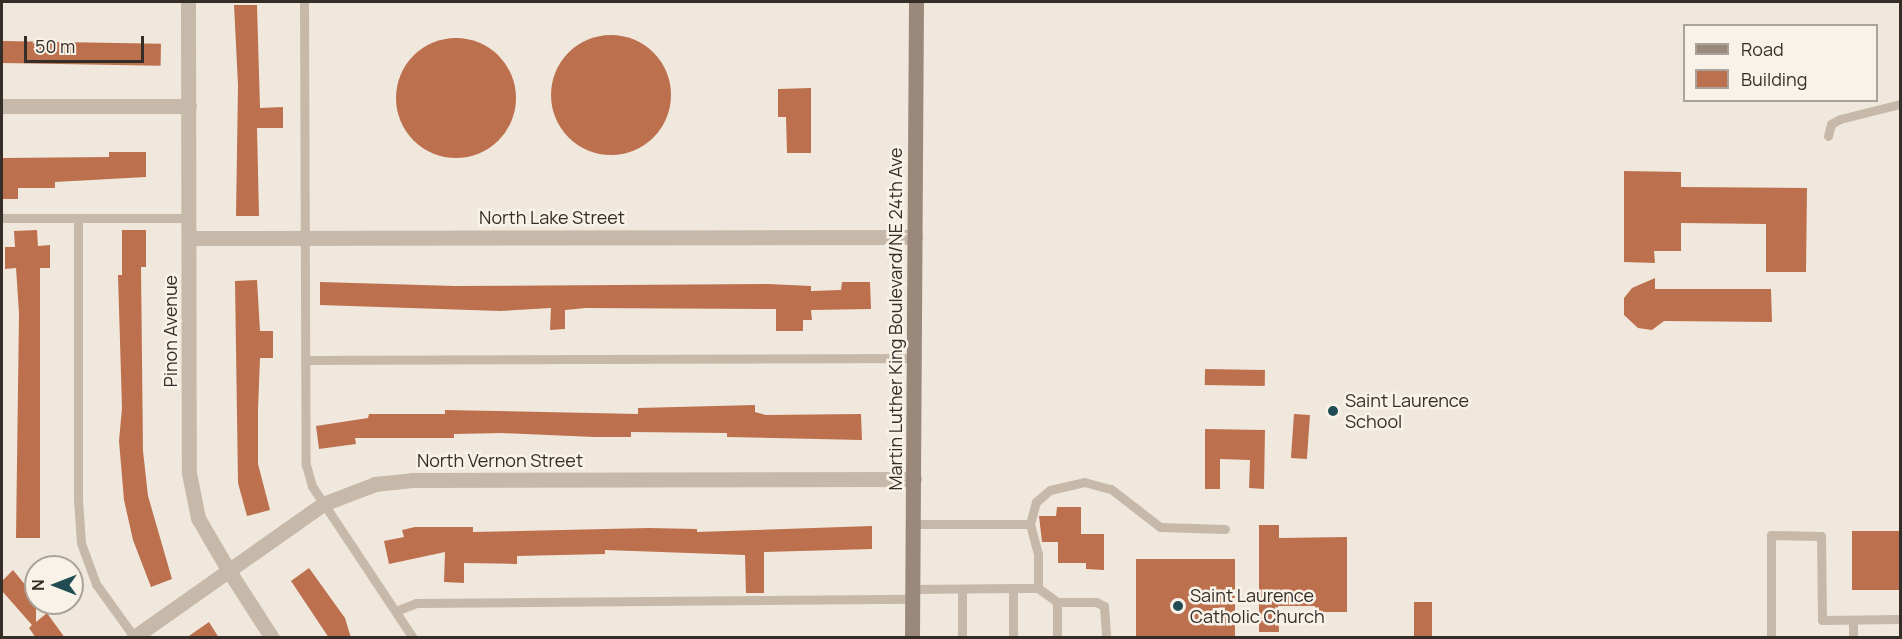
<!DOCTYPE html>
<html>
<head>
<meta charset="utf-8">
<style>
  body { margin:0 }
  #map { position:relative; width:1902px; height:639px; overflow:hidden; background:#f0e8dc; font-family:Manrope,sans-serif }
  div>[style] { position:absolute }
  .building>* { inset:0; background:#bc704e; transform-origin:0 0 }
  .round { border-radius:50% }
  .service>* { height:9px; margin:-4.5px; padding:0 4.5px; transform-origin:4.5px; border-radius:4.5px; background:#c7b9a9 }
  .minor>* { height:15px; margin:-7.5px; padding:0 7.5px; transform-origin:7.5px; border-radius:7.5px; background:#c7b9a9 }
  .tertiary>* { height:15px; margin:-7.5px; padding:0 7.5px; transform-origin:7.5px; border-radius:7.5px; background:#c7b9a9 }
  .secondary>* { height:15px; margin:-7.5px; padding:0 7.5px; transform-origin:7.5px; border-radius:7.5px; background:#9a887b }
  .dots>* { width:16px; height:16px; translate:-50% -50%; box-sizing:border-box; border:3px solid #f8f2e8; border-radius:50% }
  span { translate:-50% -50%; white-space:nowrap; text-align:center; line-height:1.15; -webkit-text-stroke:5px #f8f2e8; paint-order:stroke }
  .street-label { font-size:18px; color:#352d28 }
  .poi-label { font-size:18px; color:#352d28 }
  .left { translate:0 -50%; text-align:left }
  .frame { position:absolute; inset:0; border:3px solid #352d28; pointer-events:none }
  .legend { position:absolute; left:1683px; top:24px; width:195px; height:78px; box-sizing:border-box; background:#f8f2e8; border:2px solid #aaa39b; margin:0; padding:8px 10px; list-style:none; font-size:18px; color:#352d28 }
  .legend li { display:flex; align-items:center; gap:12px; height:30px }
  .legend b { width:30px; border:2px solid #aaa39b }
  .north { position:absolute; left:24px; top:555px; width:60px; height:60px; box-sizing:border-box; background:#f8f2e8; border:2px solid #aaa39b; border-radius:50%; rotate:270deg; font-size:16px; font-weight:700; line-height:24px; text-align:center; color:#352d28 }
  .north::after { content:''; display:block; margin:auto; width:21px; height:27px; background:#214c53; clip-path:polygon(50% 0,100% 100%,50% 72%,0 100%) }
  .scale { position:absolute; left:24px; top:36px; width:120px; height:27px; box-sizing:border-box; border:3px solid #352d28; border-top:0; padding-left:8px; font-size:18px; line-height:21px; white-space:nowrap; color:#352d28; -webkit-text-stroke:4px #f8f2e8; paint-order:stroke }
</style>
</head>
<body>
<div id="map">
  <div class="building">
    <div style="clip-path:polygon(234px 5px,257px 5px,260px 108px,283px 107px,283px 128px,257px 128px,259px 216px,236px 216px,238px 85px)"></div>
    <div class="round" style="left:551px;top:35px;width:120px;height:120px"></div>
    <div class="round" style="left:396px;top:38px;width:120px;height:120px"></div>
    <div style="left:2px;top:41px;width:159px;height:22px;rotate:1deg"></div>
    <div style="clip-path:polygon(811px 88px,811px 153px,787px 153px,786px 117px,778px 117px,778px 89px)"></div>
    <div style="clip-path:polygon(109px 152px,146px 152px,146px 177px,55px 182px,55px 188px,18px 188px,18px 199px,2px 199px,2px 158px,109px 157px)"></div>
    <div style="clip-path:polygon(1624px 171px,1681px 172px,1681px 187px,1807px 188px,1806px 272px,1766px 272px,1766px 224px,1681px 223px,1681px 251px,1654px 251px,1655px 263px,1624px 262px)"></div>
    <div style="clip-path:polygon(37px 230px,38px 246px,50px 245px,50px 268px,40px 268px,40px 538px,16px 538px,19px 313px,16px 268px,5px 269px,5px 247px,15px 247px,14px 231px)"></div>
    <div style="clip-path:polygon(122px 230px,146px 230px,146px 267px,141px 267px,143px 451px,148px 496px,172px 579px,151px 587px,133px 540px,124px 500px,119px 441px,122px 408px,118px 275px,122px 275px)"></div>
    <div style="clip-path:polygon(1655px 278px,1655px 289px,1771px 289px,1772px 322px,1664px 321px,1652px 330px,1638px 328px,1624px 315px,1624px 298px,1632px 288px)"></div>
    <div style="clip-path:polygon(257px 280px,260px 331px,273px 331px,273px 358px,260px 358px,258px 410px,258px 464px,270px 510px,247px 516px,238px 483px,235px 281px)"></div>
    <div style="clip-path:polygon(320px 282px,455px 286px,768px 284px,811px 286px,811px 291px,841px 290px,842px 282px,870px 282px,871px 309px,811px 310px,812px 320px,803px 320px,803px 331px,776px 331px,776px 309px,586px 308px,565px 310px,565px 329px,550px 330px,551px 308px,500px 311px,320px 305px)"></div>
    <div style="left:1205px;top:369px;width:60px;height:16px;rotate:1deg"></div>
    <div style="clip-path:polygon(755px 405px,755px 412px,766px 415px,861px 414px,862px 440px,727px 437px,727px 433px,631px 432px,631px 437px,594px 437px,501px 433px,454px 434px,454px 438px,355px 438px,356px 444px,319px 449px,316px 426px,368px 418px,369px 414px,445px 414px,445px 410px,638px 414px,638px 408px)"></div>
    <div style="left:1294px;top:414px;width:16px;height:44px;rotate:4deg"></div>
    <div style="clip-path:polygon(1205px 429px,1265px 430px,1264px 489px,1249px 488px,1250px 460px,1220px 459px,1220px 489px,1205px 489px)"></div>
    <div style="clip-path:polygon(1057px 507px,1081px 507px,1081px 534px,1104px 534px,1104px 570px,1086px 569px,1086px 563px,1058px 563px,1058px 542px,1042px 542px,1039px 516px,1056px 516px)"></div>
    <div style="clip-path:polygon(1259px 525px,1279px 525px,1279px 538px,1347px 537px,1347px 612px,1315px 612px,1315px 606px,1278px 606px,1279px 632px,1259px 632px)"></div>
    <div style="clip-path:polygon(872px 526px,872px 549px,764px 552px,764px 593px,746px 593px,745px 555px,605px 550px,605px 554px,517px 556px,517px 564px,464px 563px,464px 583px,444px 582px,445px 552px,389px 564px,384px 541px,404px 537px,402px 530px,415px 527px,473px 527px,473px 532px,649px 528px,697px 529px,697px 532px)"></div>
    <div style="left:1852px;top:531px;width:48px;height:59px"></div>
    <div style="left:1136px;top:559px;width:99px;height:79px"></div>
    <div style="clip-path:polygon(309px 568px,345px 618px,351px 638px,329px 638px,291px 581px)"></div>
    <div style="clip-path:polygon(13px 570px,36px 598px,36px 622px,47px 613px,65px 638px,36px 638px,29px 628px,32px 625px,2px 591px,2px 581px)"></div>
    <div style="left:1414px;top:602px;width:18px;height:36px"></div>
    <div style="clip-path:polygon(209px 622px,219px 638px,186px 638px)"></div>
  </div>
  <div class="service">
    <div style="left:304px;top:2px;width:463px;rotate:89.8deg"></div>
    <div style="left:306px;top:465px;width:22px;rotate:74deg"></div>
    <div style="left:312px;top:486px;width:182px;rotate:56.4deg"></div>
    <div style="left:1828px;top:136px;width:12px;rotate:-76deg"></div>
    <div style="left:1831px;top:124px;width:10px;rotate:-29deg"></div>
    <div style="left:1840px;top:119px;width:62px;rotate:-14deg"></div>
    <div style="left:2px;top:218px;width:187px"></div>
    <div style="left:78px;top:219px;width:280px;rotate:90deg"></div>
    <div style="left:78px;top:499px;width:44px;rotate:86.1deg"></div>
    <div style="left:81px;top:543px;width:44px;rotate:69.9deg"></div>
    <div style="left:96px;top:584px;width:67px;rotate:54.2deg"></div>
    <div style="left:305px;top:360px;width:609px;rotate:-0.19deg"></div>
    <div style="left:1030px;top:524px;width:23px;rotate:-75deg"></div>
    <div style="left:1036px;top:502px;width:18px;rotate:-41deg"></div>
    <div style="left:1050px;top:490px;width:35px;rotate:-13deg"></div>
    <div style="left:1084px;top:482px;width:28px;rotate:15deg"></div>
    <div style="left:1111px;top:489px;width:62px;rotate:37.8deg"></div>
    <div style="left:1160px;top:527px;width:65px;rotate:1.8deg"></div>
    <div style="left:1038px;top:588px;width:24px;rotate:36deg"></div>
    <div style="left:912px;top:589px;width:126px;rotate:-0.5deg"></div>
    <div style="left:1038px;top:588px;width:34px;rotate:-90deg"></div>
    <div style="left:1038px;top:554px;width:31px;rotate:-105deg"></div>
    <div style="left:1030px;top:524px;width:117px;rotate:180deg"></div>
    <div style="left:962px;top:589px;width:49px;rotate:90deg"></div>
    <div style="left:1013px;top:589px;width:49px;rotate:90deg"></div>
    <div style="left:398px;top:610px;width:19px;rotate:-21deg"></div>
    <div style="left:416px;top:603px;width:496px;rotate:-0.5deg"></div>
    <div style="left:1853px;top:620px;width:18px;rotate:90deg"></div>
    <div style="left:1057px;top:638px;width:36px;rotate:-90deg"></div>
    <div style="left:1057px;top:602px;width:39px"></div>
    <div style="left:1096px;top:602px;width:9px;rotate:27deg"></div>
    <div style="left:1104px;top:606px;width:32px;rotate:86deg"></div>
    <div style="left:1771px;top:638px;width:103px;rotate:-90deg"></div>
    <div style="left:1771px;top:535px;width:50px;rotate:1.1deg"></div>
    <div style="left:1821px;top:536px;width:84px;rotate:89.3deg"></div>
    <div style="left:1822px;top:620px;width:78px;rotate:-0.7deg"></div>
  </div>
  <div class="minor">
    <div style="left:188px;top:2px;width:471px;rotate:89.9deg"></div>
    <div style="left:189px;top:473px;width:46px;rotate:78.7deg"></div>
    <div style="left:198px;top:518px;width:61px;rotate:59.7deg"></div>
    <div style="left:2px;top:106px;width:187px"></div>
    <div style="left:189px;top:238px;width:726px;rotate:-0.08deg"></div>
  </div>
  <div class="tertiary">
    <div style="left:229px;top:571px;width:80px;rotate:57.3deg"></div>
    <div style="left:133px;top:638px;width:232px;rotate:-35.2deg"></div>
    <div style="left:323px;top:504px;width:56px;rotate:-21deg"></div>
    <div style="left:375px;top:484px;width:37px;rotate:-6deg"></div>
    <div style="left:412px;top:480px;width:502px;rotate:-0.11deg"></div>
  </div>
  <div class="secondary">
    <div style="left:912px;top:638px;width:636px;rotate:-89.64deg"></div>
  </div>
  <div class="dots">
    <div style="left:1333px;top:411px;background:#214c53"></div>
    <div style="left:1178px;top:606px;background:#214c53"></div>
  </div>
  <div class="street-label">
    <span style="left:552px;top:217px">North Lake Street</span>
    <span style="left:895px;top:319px;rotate:-90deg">Martin Luther King Boulevard/NE 24th Ave</span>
    <span style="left:170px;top:331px;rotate:-90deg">Pinon Avenue</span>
    <span style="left:500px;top:460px">North Vernon Street</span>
  </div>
  <div class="poi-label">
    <span class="left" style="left:1345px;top:411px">Saint Laurence<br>School</span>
    <span class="left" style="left:1190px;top:606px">Saint Laurence<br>Catholic Church</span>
  </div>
  <div class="frame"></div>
  <ul class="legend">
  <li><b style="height:8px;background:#9a887b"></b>Road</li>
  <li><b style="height:16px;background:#bc704e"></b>Building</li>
  </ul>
  <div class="north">N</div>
  <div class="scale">50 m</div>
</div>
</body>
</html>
